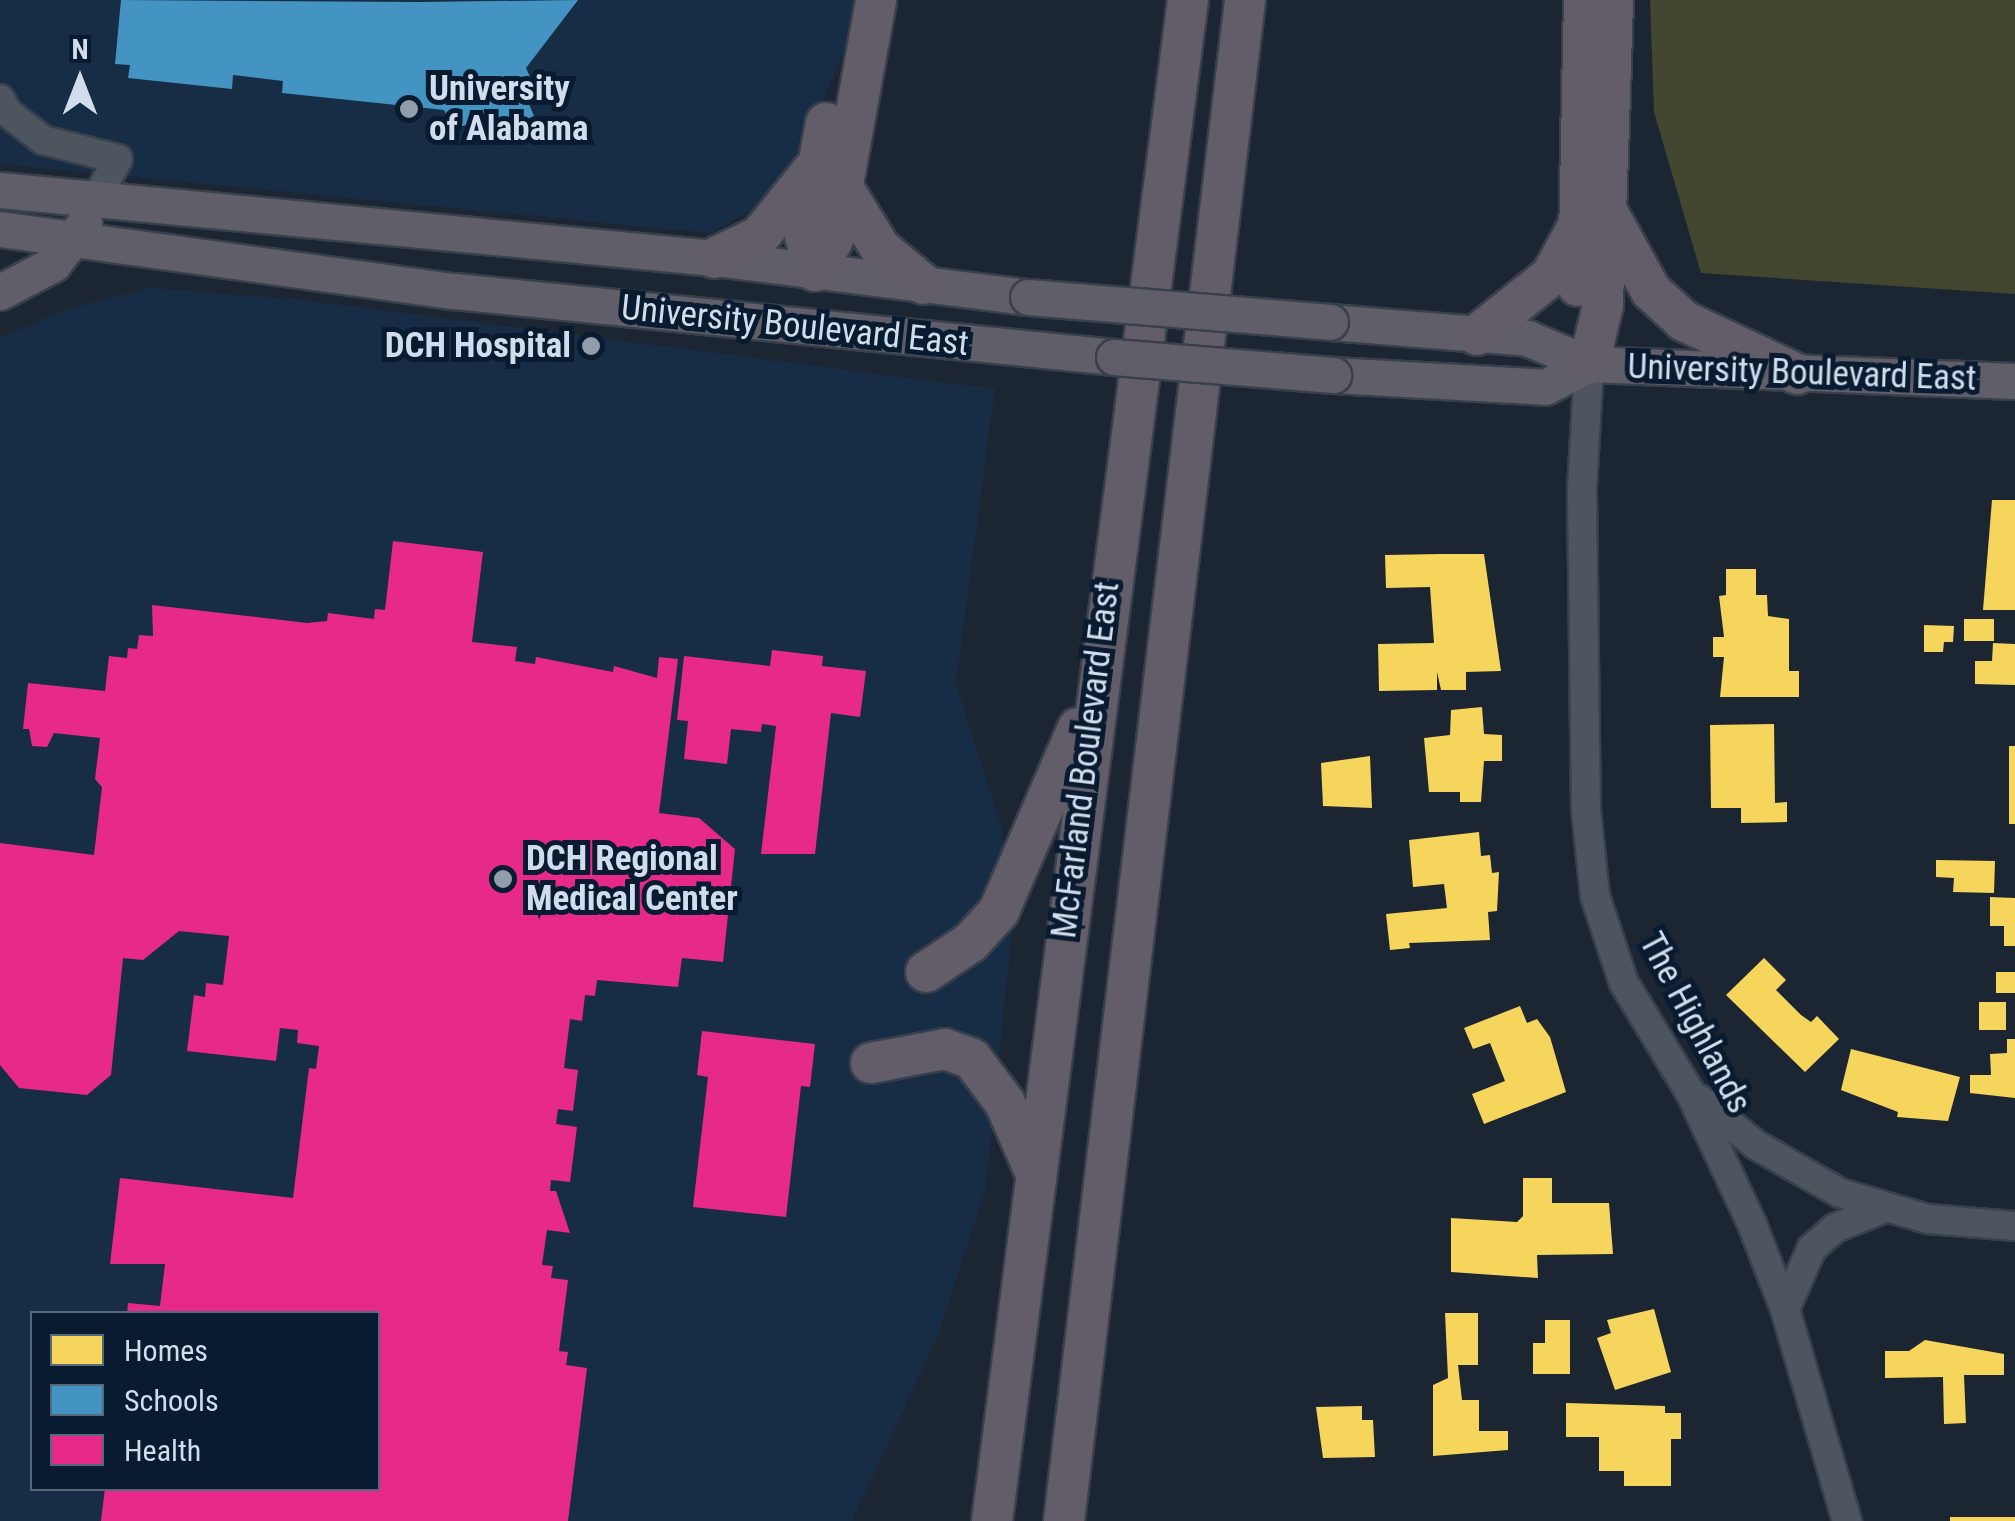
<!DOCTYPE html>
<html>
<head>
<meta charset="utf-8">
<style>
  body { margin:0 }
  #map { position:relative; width:2015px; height:1521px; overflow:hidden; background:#1b2632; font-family:"Roboto Condensed",sans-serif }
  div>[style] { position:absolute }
  .built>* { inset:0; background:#172d46 }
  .green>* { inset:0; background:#44472f }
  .homes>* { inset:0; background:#f6d55c; transform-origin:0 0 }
  .schools>* { inset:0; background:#4393c3 }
  .health>* { inset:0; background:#e7298a }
  .roads { filter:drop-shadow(2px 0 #38404b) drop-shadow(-2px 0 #38404b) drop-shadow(0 2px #38404b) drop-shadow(0 -2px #38404b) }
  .minor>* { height:28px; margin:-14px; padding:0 14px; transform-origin:14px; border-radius:14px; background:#4d555e }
  .major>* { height:35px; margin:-17.5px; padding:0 17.5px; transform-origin:17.5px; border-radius:17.5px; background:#605e68 }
  .highway>* { height:40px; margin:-20px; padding:0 20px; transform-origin:20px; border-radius:20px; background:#625d68 }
  .bridges { filter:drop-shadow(2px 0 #38404b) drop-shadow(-2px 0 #38404b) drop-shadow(0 2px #38404b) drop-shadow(0 -2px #38404b) }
  .major-bridge>* { height:35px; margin:-17.5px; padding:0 17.5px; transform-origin:17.5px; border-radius:17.5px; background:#605e68 }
  .dots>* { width:28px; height:28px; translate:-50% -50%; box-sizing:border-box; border:5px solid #081b30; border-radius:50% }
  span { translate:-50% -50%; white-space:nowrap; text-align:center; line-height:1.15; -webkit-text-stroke:10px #081b30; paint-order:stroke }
  .poi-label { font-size:35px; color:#d1ddec; font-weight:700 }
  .left { translate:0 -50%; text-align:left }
  .right { translate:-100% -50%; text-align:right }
  .street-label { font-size:35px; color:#d1ddec }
  .legend { position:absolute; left:30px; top:1311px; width:350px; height:180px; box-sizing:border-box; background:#081b30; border:2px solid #58697b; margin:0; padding:12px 18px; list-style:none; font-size:30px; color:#d1ddec }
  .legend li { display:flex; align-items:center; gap:20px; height:50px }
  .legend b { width:50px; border:2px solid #58697b }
  .north { position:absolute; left:30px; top:30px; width:100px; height:100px; -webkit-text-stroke:8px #081b30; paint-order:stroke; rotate:0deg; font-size:28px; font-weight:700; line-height:40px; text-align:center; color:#d1ddec }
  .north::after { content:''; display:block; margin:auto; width:35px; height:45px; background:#d1ddec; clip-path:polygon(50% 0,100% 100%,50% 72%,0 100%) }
</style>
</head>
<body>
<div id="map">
  <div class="built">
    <div style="clip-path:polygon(0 0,859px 0,843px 54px,782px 192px,711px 233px,0 164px)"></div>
    <div style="clip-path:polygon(evenodd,150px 288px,302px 300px,995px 389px,956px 684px,1001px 826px,1012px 931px,986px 1187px,938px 1336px,852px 1521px,0 1521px,0 338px,64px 310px,150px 288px,32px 1314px,378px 1314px,378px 1488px,32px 1488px,32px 1314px)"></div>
  </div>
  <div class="green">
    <div style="clip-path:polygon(1650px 0,2015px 0,2015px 294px,1701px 273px,1654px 112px)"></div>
  </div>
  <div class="homes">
    <div style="clip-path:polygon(1992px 500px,2015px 500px,2015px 610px,1983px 610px)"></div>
    <div style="clip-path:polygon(1441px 554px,1484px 554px,1501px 671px,1466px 672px,1466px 690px,1441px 690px,1437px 672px,1437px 690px,1379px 691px,1378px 644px,1434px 643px,1430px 587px,1386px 588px,1385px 555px)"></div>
    <div style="clip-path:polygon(1726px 569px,1756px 569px,1756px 595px,1767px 595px,1768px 616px,1789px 619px,1789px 671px,1799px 671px,1799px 697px,1720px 697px,1724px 657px,1713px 657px,1713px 637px,1724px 637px,1719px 596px,1726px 595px)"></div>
    <div style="left:1964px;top:619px;width:30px;height:22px"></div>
    <div style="clip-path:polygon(1924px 625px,1954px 626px,1953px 642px,1944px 642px,1943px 652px,1924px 652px)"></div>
    <div style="clip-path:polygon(1993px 643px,2015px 644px,2015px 685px,1975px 684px,1975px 661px,1992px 661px)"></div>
    <div style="clip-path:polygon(1482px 707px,1484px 734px,1502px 735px,1502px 761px,1484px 761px,1481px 802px,1460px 802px,1460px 792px,1429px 792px,1424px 738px,1450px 735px,1451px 710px)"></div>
    <div style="clip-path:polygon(1774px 724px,1775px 803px,1787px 802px,1787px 822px,1741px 823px,1741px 808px,1711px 808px,1710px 725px)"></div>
    <div style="left:2009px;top:746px;width:6px;height:78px"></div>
    <div style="clip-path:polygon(1370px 756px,1372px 808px,1323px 806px,1321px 763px)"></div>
    <div style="clip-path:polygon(1479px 832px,1481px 856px,1490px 855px,1492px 873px,1499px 872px,1497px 911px,1488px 912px,1490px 940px,1409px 943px,1410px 948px,1390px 950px,1386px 914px,1447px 908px,1444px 884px,1413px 887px,1409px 840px)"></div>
    <div style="clip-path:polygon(1936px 860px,1995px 861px,1994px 893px,1953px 892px,1954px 878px,1936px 877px)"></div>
    <div style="clip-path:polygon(1990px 897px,2015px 898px,2015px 946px,2004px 946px,2004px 926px,1990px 926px)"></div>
    <div style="clip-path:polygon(1764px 958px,1786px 980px,1776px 990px,1801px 1015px,1811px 1022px,1817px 1016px,1839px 1039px,1805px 1072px,1726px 995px)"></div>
    <div style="left:1996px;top:972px;width:19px;height:21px"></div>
    <div style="left:1979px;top:1002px;width:27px;height:28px"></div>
    <div style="clip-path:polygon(1520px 1006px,1527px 1023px,1537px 1019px,1550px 1037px,1566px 1092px,1484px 1124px,1472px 1094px,1505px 1081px,1490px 1043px,1473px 1049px,1464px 1028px)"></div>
    <div style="clip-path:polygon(2007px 1039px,2015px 1039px,2015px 1098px,1970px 1093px,1970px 1075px,1991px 1075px,1990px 1054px,2007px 1053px)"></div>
    <div style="clip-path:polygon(1851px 1049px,1960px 1077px,1948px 1121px,1897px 1117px,1898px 1112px,1841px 1090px)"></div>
    <div style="clip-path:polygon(1523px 1178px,1552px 1178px,1552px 1203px,1609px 1203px,1613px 1254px,1537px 1255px,1538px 1278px,1451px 1272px,1451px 1218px,1517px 1222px,1523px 1216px)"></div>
    <div style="clip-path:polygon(1654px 1309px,1671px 1372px,1615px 1390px,1597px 1338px,1611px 1333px,1607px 1320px)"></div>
    <div style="clip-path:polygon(1445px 1313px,1478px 1313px,1478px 1365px,1458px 1365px,1462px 1400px,1479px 1400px,1479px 1431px,1508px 1431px,1508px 1450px,1433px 1456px,1433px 1385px,1448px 1378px)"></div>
    <div style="clip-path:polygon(1545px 1320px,1570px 1320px,1570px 1374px,1533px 1374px,1533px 1343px,1545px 1343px)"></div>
    <div style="clip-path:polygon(1925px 1340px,2004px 1354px,2004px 1375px,1964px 1375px,1966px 1423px,1944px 1424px,1943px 1377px,1885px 1378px,1885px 1351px,1909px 1351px)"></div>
    <div style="clip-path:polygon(1566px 1403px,1665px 1406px,1665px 1413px,1681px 1413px,1681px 1439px,1671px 1439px,1671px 1486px,1624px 1486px,1624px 1471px,1599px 1471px,1599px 1437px,1566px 1437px)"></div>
    <div style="clip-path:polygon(1362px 1406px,1362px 1420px,1373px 1420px,1375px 1457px,1323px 1458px,1316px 1407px)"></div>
    <div style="left:1950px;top:1517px;width:65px;height:4px"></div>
  </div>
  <div class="schools">
    <div style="clip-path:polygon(121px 0,420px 2px,578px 0,526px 68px,537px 92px,526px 97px,534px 116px,473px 143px,465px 125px,453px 130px,444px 110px,282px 93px,283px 81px,233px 75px,232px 89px,128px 78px,130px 65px,115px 64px)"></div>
  </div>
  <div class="health">
    <div style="clip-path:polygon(393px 541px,483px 552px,472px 642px,517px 647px,515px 661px,535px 664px,536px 657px,613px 672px,614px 666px,657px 678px,659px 657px,678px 659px,659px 813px,699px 818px,735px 849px,723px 962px,682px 958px,678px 987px,597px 980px,595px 996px,585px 995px,582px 1021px,570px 1019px,564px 1068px,578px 1070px,573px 1111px,558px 1109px,556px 1124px,577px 1127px,570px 1182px,551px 1180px,550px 1191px,556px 1191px,570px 1233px,547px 1230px,542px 1265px,553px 1266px,551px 1278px,568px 1280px,559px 1351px,568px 1352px,566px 1365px,587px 1368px,568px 1521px,101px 1521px,105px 1488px,378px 1488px,378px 1314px,127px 1314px,128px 1303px,160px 1306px,165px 1264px,110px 1264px,120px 1178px,293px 1198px,309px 1068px,316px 1069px,319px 1046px,297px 1043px,298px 1030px,280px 1028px,276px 1061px,187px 1051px,194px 995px,205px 997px,206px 983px,223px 985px,229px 936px,179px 931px,143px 960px,123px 958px,111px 1075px,87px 1095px,19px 1088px,0 1065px,0 843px,94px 855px,102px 787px,95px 779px,100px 738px,54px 733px,47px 747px,32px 746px,29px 729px,23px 729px,28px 683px,105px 691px,109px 656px,127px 658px,128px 648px,137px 649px,139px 635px,153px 636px,152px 605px,307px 623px,327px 621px,328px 613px,374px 619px,375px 609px,385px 610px)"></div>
    <div style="clip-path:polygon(772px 650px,823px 656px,822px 666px,866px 671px,860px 717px,831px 713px,815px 854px,761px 854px,776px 726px,762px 724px,761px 732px,731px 729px,727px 764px,684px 759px,688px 721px,677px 720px,684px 656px,770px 666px)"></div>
    <div style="clip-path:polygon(702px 1031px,815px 1044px,810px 1087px,801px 1086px,786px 1217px,693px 1207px,708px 1077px,697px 1075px)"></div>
  </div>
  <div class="roads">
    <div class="minor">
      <div style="left:0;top:99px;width:16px;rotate:60deg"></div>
      <div style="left:8px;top:113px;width:44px;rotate:37.6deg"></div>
      <div style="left:43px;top:140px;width:77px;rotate:14.2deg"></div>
      <div style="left:118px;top:159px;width:48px;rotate:118.7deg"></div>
      <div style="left:1589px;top:364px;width:126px;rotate:93.2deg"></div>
      <div style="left:1582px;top:490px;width:320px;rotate:89.3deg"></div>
      <div style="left:1586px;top:810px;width:86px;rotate:84deg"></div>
      <div style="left:1595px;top:896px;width:92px;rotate:71.6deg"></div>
      <div style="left:1624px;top:983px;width:127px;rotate:58.8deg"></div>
      <div style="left:1690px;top:1092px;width:146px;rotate:64.8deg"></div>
      <div style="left:1752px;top:1224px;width:91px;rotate:68.8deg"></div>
      <div style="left:1785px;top:1309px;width:221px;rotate:73.7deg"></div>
      <div style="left:1699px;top:1099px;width:73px;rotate:38.9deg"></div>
      <div style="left:1756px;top:1145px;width:97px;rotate:29.7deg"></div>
      <div style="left:1840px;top:1193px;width:92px;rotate:16.5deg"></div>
      <div style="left:1928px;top:1219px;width:87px;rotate:4.6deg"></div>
      <div style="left:1785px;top:1309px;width:67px;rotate:-66.1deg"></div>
      <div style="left:1812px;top:1248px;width:30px;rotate:-41deg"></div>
      <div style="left:1835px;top:1228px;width:51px;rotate:-22deg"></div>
    </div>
    <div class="major">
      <div style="left:0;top:190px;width:717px;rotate:5.44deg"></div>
      <div style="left:714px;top:258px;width:316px;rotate:7.1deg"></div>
      <div style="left:0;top:229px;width:459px;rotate:7.8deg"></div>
      <div style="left:455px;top:291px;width:662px;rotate:5.72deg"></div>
      <div style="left:0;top:292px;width:60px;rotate:-27.8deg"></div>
      <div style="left:53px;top:264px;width:51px;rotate:-52.2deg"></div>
      <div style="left:1330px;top:322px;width:198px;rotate:4.6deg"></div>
      <div style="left:1527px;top:338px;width:67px;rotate:22.8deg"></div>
      <div style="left:1589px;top:364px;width:426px;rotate:2.3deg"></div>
      <div style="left:1333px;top:375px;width:212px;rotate:3.2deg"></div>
      <div style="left:1545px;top:387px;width:50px;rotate:-27.6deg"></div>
    </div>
    <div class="highway">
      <div style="left:843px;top:188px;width:70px;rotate:58.3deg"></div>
      <div style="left:880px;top:248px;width:56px;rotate:39.9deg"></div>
      <div style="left:1609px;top:215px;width:87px;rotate:61.1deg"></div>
      <div style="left:1651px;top:291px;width:45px;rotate:42.3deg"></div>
      <div style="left:1684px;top:321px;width:125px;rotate:25.1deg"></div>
      <div style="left:714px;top:258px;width:51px;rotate:-25.6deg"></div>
      <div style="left:760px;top:236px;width:83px;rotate:-51.3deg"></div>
      <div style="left:815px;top:271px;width:36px;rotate:-60deg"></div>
      <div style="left:833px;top:240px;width:244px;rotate:-79.8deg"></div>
      <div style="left:815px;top:271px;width:36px;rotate:-106deg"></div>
      <div style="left:805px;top:236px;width:115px;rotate:-79.5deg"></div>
      <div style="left:1578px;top:286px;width:286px;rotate:-88.8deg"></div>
      <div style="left:1477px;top:335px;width:95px;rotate:-38.6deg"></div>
      <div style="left:1551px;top:276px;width:55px;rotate:-61.6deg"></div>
      <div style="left:1589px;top:364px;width:61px;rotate:-76.7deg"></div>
      <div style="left:1603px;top:305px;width:305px;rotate:-88.1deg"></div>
      <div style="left:926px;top:972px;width:54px;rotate:-33.7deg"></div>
      <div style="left:971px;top:942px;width:42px;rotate:-47.9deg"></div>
      <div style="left:999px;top:911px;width:199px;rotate:-66.7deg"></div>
      <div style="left:871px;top:1063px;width:75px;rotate:-10.7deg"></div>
      <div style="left:945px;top:1049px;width:29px;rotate:20deg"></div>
      <div style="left:972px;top:1059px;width:55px;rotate:53.1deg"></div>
      <div style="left:1005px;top:1103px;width:70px;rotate:66.4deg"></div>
      <div style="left:992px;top:1521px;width:1534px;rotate:-82.66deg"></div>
      <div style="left:1064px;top:1521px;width:1532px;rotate:-83.21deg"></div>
    </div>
  </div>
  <div class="bridges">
    <div class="major-bridge">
      <div style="left:1028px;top:297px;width:303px;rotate:4.7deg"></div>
      <div style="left:1114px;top:357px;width:220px;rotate:4.7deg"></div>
    </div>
  </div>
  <div class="dots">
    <div style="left:409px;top:109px;background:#919dab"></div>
    <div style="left:591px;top:346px;background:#919dab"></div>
    <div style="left:503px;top:879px;background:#919dab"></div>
  </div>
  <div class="poi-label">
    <span class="left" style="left:429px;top:109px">University<br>of Alabama</span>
    <span class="right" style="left:571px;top:346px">DCH Hospital</span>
    <span class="left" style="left:526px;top:879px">DCH Regional<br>Medical Center</span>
  </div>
  <div class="street-label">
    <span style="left:795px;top:326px;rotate:6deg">University Boulevard East</span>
    <span style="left:1802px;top:373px;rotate:2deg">University Boulevard East</span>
    <span style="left:1086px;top:760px;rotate:-83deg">McFarland Boulevard East</span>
    <span style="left:1695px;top:1023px;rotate:62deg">The Highlands</span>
  </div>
  <ul class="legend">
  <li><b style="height:28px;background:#f6d55c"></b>Homes</li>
  <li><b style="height:28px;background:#4393c3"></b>Schools</li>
  <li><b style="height:28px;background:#e7298a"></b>Health</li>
  </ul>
  <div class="north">N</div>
</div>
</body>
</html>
